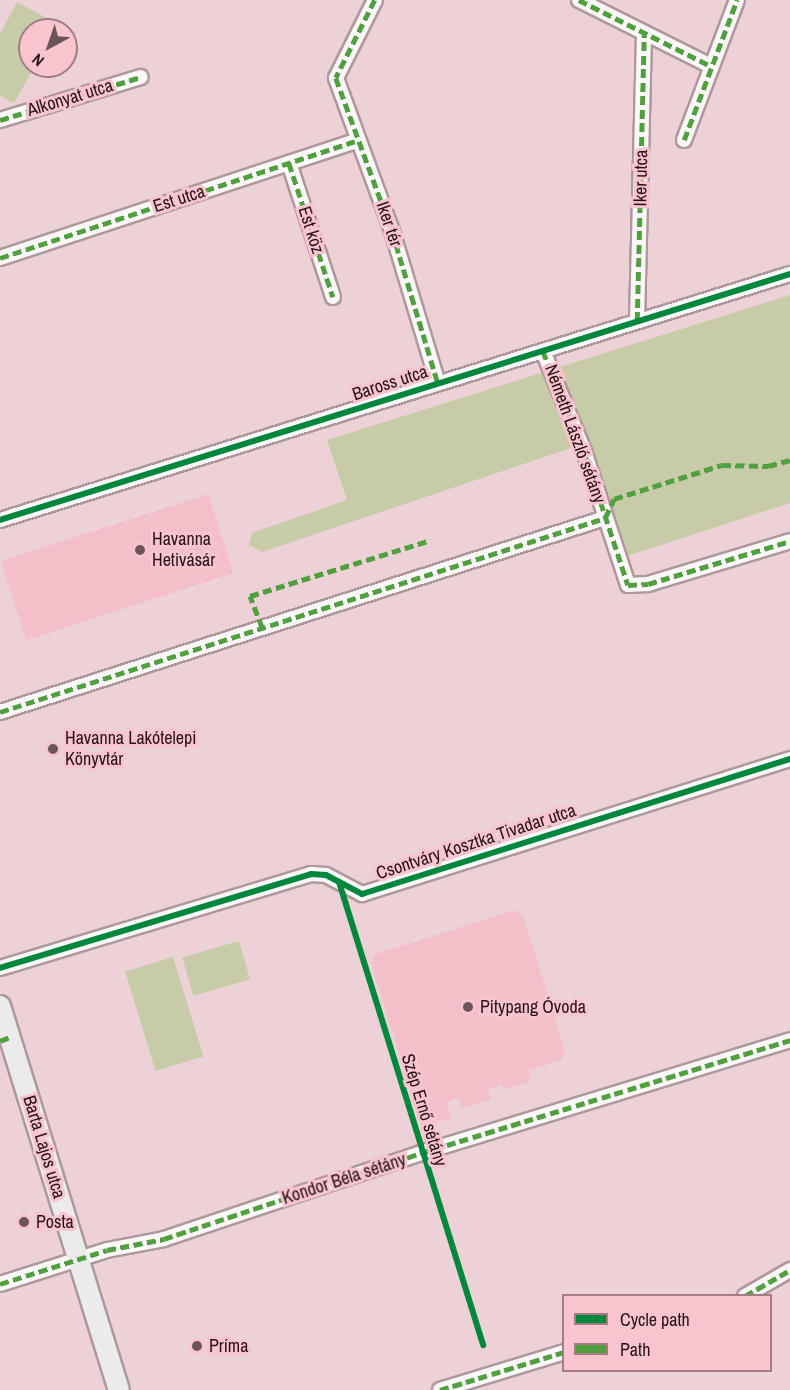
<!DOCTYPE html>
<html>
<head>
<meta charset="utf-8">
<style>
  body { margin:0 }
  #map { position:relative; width:790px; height:1390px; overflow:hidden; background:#ecd1d6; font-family:"Archivo Narrow",sans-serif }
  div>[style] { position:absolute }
  .built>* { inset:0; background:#f3c0ca; transform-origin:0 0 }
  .green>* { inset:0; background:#c7cba7; transform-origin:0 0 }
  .roads { filter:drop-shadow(2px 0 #ae989c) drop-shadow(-2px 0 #ae989c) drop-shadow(0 2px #ae989c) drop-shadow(0 -2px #ae989c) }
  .street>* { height:14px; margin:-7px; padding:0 7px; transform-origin:7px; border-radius:7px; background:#fcf8f9 }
  .secondary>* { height:20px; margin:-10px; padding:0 10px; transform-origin:10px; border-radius:10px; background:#ecebec }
  .quiet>* { height:4.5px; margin-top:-2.25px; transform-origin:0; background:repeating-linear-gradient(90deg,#51a040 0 9px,transparent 0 13.5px) }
  .cycleway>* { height:6px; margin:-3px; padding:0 3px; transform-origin:3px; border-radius:3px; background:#00873e }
  .dots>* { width:16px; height:16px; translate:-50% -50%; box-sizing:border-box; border:3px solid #f8c5ce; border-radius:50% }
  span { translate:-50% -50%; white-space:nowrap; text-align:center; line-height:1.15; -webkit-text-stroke:6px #f8c5ce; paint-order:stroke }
  .street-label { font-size:18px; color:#271216 }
  .poi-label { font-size:18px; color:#271216 }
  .left { translate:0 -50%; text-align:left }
  .legend { position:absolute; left:562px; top:1294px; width:210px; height:78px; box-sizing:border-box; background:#f8c5ce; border:2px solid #a47d84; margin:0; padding:8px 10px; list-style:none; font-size:18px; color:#271216 }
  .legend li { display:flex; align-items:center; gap:12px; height:30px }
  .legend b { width:30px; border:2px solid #a47d84 }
  .north { position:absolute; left:18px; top:18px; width:60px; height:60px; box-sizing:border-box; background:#f8c5ce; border:2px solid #a47d84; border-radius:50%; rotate:220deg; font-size:16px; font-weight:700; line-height:24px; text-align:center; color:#271216 }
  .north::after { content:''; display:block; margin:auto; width:21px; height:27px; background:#6c5559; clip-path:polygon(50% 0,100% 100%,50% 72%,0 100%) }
</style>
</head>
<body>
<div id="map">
  <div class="built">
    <div style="left:208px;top:494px;width:83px;height:218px;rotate:72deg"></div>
    <div style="clip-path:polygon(515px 910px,523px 915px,565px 1051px,561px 1060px,528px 1070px,531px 1081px,503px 1090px,501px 1085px,488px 1089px,491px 1100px,462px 1108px,459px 1098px,446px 1102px,451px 1118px,422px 1127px,371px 963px,376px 954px)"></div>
  </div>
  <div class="green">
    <div style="clip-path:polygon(17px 2px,58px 24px,54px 30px,30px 30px,30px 66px,35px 66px,14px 103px,0 96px,0 34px)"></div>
    <div style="clip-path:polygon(790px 295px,790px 503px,612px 561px,574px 447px,262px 552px,249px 545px,252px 533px,347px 500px,327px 440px)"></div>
    <div style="left:239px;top:941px;width:40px;height:59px;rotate:74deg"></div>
    <div style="left:173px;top:957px;width:104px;height:50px;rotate:73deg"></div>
  </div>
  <div class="roads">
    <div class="street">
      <div style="left:375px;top:0;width:87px;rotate:116.6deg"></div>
      <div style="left:336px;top:78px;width:163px;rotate:69.9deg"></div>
      <div style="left:392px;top:231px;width:159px;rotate:73.2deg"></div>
      <div style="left:579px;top:0;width:148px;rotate:26.6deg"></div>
      <div style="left:0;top:120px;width:147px;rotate:-17deg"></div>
      <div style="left:684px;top:140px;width:150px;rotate:-69.3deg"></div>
      <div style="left:289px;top:163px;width:141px;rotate:71.8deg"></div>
      <div style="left:0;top:258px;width:377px;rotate:-18.2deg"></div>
      <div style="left:637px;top:321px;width:286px;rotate:-88.6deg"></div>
      <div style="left:543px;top:351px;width:108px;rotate:67.7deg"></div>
      <div style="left:584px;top:451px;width:141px;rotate:71.8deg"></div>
      <div style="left:628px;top:585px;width:20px;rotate:-3deg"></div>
      <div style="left:648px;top:584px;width:148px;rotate:-16.8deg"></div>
      <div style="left:0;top:520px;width:827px;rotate:-17.3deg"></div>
      <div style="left:0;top:712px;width:635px;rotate:-17.78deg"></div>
      <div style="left:0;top:968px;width:325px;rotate:-16.8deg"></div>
      <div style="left:311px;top:874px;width:15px;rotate:4deg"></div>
      <div style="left:326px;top:875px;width:41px;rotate:27.8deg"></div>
      <div style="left:362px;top:894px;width:449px;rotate:-17.5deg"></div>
      <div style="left:0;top:1284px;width:112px;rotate:-17.6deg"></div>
      <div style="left:107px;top:1250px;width:58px;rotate:-10.9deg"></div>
      <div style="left:164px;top:1239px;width:271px;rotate:-18.5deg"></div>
      <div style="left:421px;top:1153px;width:386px;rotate:-17deg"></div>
      <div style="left:745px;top:1296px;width:52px;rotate:-30deg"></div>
      <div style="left:440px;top:1390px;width:130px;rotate:-17deg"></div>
    </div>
    <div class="secondary">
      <div style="left:0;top:1006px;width:402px;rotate:72.8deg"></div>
    </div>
  </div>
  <div class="quiet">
    <div style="left:375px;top:0;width:87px;rotate:116.6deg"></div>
    <div style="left:336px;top:78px;width:163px;rotate:69.9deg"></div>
    <div style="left:392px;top:231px;width:159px;rotate:73.2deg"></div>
    <div style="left:579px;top:0;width:148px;rotate:26.6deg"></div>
    <div style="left:0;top:120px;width:147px;rotate:-17deg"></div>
    <div style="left:684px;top:140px;width:150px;rotate:-69.3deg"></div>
    <div style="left:289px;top:163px;width:141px;rotate:71.8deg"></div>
    <div style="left:0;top:258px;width:377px;rotate:-18.2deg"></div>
    <div style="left:637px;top:321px;width:286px;rotate:-88.6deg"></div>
    <div style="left:543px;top:351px;width:108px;rotate:67.7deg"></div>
    <div style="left:584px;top:451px;width:141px;rotate:71.8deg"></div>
    <div style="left:628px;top:585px;width:20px;rotate:-3deg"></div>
    <div style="left:648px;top:584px;width:148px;rotate:-16.8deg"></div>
    <div style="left:605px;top:518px;width:21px;rotate:-65deg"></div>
    <div style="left:614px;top:499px;width:113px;rotate:-17.5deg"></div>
    <div style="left:722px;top:465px;width:46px;rotate:1.2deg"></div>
    <div style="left:768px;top:466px;width:23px;rotate:-15deg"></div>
    <div style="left:262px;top:628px;width:34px;rotate:-111deg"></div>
    <div style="left:250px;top:596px;width:189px;rotate:-17.2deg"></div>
    <div style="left:0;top:712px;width:635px;rotate:-17.78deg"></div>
    <div style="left:0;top:1041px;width:11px;rotate:-22deg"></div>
    <div style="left:0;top:1284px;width:112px;rotate:-17.6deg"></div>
    <div style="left:107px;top:1250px;width:58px;rotate:-10.9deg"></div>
    <div style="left:164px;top:1239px;width:271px;rotate:-18.5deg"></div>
    <div style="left:421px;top:1153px;width:386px;rotate:-17deg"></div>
    <div style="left:745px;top:1296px;width:52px;rotate:-30deg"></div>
    <div style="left:440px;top:1390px;width:130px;rotate:-17deg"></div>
  </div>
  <div class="cycleway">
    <div style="left:0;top:520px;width:827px;rotate:-17.3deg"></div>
    <div style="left:339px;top:882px;width:485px;rotate:72.7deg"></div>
    <div style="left:0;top:968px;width:325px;rotate:-16.8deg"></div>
    <div style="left:311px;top:874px;width:15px;rotate:4deg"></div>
    <div style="left:326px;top:875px;width:41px;rotate:27.8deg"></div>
    <div style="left:362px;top:894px;width:449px;rotate:-17.5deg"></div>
  </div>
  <div class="dots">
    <div style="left:140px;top:550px;background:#6c5559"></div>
    <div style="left:53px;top:749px;background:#6c5559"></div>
    <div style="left:468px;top:1007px;background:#6c5559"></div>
    <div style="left:24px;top:1222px;background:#6c5559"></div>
    <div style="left:197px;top:1346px;background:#6c5559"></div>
  </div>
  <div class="street-label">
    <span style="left:70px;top:98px;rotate:-17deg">Alkonyat utca</span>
    <span style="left:641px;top:178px;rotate:-89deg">Iker utca</span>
    <span style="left:179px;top:199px;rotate:-18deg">Est utca</span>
    <span style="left:389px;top:224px;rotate:71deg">Iker tér</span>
    <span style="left:311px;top:230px;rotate:72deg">Est köz</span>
    <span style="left:390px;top:383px;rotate:-18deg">Baross utca</span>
    <span style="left:575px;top:434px;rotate:70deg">Németh László sétány</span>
    <span style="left:476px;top:842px;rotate:-18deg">Csontváry Kosztka Tivadar utca</span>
    <span style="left:424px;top:1110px;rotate:73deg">Szép Ernő sétány</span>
    <span style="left:44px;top:1147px;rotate:73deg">Barta Lajos utca</span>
    <span style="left:344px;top:1179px;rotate:-18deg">Kondor Béla sétány</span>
  </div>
  <div class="poi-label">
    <span class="left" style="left:152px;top:550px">Havanna<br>Hetivásár</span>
    <span class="left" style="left:65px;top:749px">Havanna Lakótelepi<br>Könyvtár</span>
    <span class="left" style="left:480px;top:1007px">Pitypang Óvoda</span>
    <span class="left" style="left:36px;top:1222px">Posta</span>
    <span class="left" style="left:209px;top:1346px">Príma</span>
  </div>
  <ul class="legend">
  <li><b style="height:8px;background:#00873e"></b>Cycle path</li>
  <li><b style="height:8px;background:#51a040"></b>Path</li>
  </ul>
  <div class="north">N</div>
</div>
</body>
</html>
